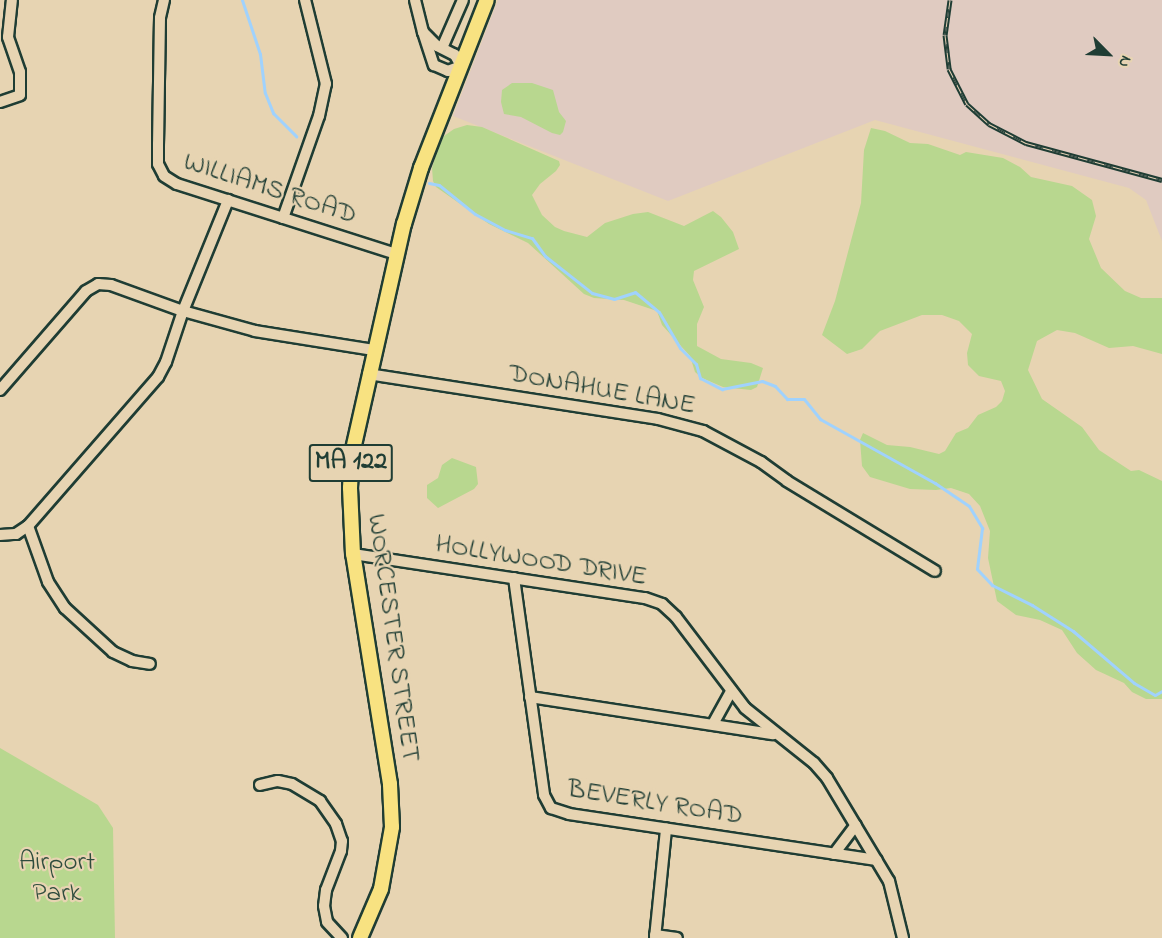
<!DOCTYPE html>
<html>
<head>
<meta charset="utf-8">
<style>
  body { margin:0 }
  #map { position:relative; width:1162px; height:938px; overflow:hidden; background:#e7d4b2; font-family:"Indie Flower",sans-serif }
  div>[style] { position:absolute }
  .built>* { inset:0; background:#e0cbc1 }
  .green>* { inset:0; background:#b8d78f }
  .stream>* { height:3px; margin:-1.5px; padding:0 1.5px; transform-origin:1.5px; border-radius:1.5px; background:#a0d2fd }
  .roads { filter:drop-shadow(2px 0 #1f3d34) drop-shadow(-2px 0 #1f3d34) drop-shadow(0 2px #1f3d34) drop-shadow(0 -2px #1f3d34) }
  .minor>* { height:10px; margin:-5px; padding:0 5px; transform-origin:5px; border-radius:5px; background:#e7d4b2 }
  .major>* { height:14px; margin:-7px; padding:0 7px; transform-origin:7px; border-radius:7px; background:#f8e281 }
  .rail>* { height:5px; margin-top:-2.5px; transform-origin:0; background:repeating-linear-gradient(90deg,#e7d4b2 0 9px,#1f3d34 0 18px); box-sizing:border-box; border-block:2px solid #1f3d34 }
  span { translate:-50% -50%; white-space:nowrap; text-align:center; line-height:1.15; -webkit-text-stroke:4.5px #e7d4b2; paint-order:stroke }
  .shield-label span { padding:2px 4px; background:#e7d4b2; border:2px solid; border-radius:4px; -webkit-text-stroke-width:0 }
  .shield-label { font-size:26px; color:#1f3d34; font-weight:700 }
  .street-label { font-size:27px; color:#1f3d34 }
  .park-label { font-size:27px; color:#2e4c3d }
  .north { position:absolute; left:1078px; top:24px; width:60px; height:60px; -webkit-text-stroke:4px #e7d4b2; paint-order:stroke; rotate:114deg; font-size:16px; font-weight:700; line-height:24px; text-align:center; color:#1f3d34 }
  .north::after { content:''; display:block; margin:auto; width:21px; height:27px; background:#1f3d34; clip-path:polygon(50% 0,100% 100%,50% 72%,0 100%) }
</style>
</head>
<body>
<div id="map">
  <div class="built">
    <div style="clip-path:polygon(498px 0,1162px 0,1162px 241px,1146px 200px,1129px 188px,875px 120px,668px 201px,453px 116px)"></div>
  </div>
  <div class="green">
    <div style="clip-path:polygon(512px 83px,532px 83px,553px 90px,559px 112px,566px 121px,563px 132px,560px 135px,552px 133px,521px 117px,504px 114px,501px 102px,502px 90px)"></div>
    <div style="clip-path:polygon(467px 125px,482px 127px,559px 161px,560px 165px,556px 171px,540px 184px,532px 195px,542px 215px,555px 227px,564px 231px,587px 237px,605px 223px,633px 214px,648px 212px,684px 226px,713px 211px,721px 217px,733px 232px,739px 249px,694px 271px,693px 280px,704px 307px,697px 324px,697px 346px,721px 359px,751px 363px,763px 368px,757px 387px,751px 390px,723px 387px,702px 378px,695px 372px,690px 356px,662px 325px,657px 311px,624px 300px,594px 298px,584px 294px,528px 243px,489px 224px,436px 187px,433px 181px,432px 168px,437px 151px,444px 136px,454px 129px)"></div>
    <div style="clip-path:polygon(871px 128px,885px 131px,910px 143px,928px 144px,960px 155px,966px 152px,1003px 158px,1020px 167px,1031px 177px,1072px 186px,1092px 200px,1096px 216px,1089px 239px,1101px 268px,1125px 291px,1141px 298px,1162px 298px,1162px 354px,1133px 346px,1109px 348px,1075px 333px,1057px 330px,1037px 341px,1028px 370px,1042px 399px,1082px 427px,1099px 450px,1131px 471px,1139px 470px,1162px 481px,1162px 699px,1146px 699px,1132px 692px,1124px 683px,1096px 670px,1077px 653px,1062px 630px,1040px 620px,1016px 615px,997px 601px,988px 558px,990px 531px,980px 506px,969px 494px,951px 488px,936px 490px,910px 489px,870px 477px,862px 466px,860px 440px,863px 433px,887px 445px,910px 447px,939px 454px,945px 451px,956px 433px,968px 428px,978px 415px,996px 407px,1002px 401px,1005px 391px,1001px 381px,979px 376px,968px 365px,967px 353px,972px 334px,959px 321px,942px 315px,922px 315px,880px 331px,862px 349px,847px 354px,822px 335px,835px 301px,861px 203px,864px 150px)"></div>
    <div style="clip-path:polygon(452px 458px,476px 467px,478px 484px,474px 489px,438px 508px,427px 498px,427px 485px,438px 478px,442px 465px)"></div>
    <div style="clip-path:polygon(0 748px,98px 805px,113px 828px,115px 938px,0 938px)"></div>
  </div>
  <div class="stream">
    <div style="left:242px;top:0;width:57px;rotate:71.6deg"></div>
    <div style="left:260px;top:54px;width:39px;rotate:83deg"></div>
    <div style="left:265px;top:93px;width:22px;rotate:68deg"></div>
    <div style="left:273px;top:113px;width:33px;rotate:45deg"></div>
    <div style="left:429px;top:183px;width:10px;rotate:11deg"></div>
    <div style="left:439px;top:185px;width:46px;rotate:38.9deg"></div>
    <div style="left:475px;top:214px;width:34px;rotate:28deg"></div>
    <div style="left:505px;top:230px;width:28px;rotate:17deg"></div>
    <div style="left:532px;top:238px;width:22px;rotate:54deg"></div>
    <div style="left:545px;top:256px;width:60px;rotate:38.2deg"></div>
    <div style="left:592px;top:293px;width:23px;rotate:15deg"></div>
    <div style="left:614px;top:299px;width:22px;rotate:-18deg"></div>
    <div style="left:635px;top:292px;width:31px;rotate:40deg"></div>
    <div style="left:659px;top:312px;width:42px;rotate:59.7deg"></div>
    <div style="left:680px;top:348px;width:23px;rotate:45deg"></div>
    <div style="left:696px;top:364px;width:15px;rotate:74deg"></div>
    <div style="left:700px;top:378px;width:25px;rotate:27deg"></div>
    <div style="left:722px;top:389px;width:41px;rotate:-11.3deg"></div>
    <div style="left:762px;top:381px;width:14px;rotate:21deg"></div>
    <div style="left:775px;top:386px;width:18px;rotate:47deg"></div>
    <div style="left:787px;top:399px;width:17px"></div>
    <div style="left:804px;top:399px;width:26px;rotate:51deg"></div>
    <div style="left:820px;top:419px;width:132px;rotate:29.1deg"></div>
    <div style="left:935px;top:483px;width:41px;rotate:34.1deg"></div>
    <div style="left:969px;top:506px;width:26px;rotate:59deg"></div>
    <div style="left:982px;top:528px;width:41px;rotate:97deg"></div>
    <div style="left:977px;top:569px;width:22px;rotate:47deg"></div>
    <div style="left:992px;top:585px;width:45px;rotate:26.6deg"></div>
    <div style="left:1032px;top:605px;width:49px;rotate:32.4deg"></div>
    <div style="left:1073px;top:631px;width:80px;rotate:40.4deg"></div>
    <div style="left:1134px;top:683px;width:24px;rotate:30deg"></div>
    <div style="left:1155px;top:695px;width:8px;rotate:-30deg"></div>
  </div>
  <div class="roads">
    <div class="minor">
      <div style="left:164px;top:0;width:18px;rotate:103deg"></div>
      <div style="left:160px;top:18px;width:126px;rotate:90.9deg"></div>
      <div style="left:158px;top:144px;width:20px;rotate:90deg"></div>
      <div style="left:158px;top:164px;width:13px;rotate:63deg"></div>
      <div style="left:164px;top:176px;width:15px;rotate:32deg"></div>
      <div style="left:177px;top:184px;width:230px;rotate:17.7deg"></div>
      <div style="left:415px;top:0;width:33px;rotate:76deg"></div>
      <div style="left:423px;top:32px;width:35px;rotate:72deg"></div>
      <div style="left:434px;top:65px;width:15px;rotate:23deg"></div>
      <div style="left:448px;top:71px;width:14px;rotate:-21deg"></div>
      <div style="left:461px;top:66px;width:13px;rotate:-119deg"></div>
      <div style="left:455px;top:55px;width:20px;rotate:-153deg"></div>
      <div style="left:437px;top:46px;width:20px;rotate:-135deg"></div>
      <div style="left:442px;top:48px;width:52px;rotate:-66.4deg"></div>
      <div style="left:0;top:102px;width:21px;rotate:-19deg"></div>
      <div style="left:20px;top:95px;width:23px;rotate:-90deg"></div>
      <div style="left:20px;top:72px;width:37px;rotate:-109deg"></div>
      <div style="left:8px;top:37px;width:37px;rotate:-84deg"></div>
      <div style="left:283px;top:218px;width:108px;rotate:-70.6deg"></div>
      <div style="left:319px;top:116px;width:33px;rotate:-78deg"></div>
      <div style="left:326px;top:84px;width:87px;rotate:-104deg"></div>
      <div style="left:368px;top:374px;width:293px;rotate:8.8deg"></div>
      <div style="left:658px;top:419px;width:47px;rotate:14.9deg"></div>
      <div style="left:703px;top:431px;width:66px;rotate:28.1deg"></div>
      <div style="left:761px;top:462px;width:32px;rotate:36deg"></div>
      <div style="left:787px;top:481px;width:173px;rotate:31.3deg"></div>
      <div style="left:0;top:390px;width:131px;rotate:-49deg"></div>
      <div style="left:86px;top:291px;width:14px;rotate:-30deg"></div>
      <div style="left:98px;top:284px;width:13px;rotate:4deg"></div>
      <div style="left:111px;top:285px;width:77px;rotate:19.9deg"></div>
      <div style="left:183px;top:311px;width:75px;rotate:15.5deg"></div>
      <div style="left:255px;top:331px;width:120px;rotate:9.1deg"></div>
      <div style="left:28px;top:526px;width:59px;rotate:70.3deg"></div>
      <div style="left:48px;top:582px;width:31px;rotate:57deg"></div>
      <div style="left:65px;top:608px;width:65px;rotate:42.5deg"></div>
      <div style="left:113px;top:652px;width:21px;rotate:25deg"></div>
      <div style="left:132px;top:661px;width:18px;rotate:9deg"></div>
      <div style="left:0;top:535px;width:16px;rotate:-4deg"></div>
      <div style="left:16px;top:534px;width:14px;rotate:-34deg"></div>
      <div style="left:28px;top:526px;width:198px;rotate:-48.9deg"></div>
      <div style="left:158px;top:377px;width:17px;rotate:-62deg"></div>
      <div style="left:166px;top:362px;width:54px;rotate:-71.6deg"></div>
      <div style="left:183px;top:311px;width:120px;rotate:-67.9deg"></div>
      <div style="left:353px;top:554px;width:295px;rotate:8.6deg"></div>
      <div style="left:645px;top:598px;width:18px;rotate:19deg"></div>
      <div style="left:662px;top:604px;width:19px;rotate:43deg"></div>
      <div style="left:676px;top:617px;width:114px;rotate:52.8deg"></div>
      <div style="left:745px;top:708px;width:88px;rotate:38.6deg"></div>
      <div style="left:814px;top:763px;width:20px;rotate:49deg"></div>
      <div style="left:827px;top:778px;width:120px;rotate:59deg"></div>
      <div style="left:889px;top:881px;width:59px;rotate:76.2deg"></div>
      <div style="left:514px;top:578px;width:219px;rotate:82.1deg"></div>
      <div style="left:544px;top:795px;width:15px;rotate:62deg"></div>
      <div style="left:551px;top:808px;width:19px;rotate:18deg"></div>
      <div style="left:569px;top:814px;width:311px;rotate:8.5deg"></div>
      <div style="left:530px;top:697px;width:246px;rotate:8.7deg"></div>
      <div style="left:713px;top:724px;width:38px;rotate:-61deg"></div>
      <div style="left:260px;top:785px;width:18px;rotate:-13deg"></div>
      <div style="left:278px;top:781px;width:14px;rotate:12deg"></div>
      <div style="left:292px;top:784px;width:33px;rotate:31deg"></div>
      <div style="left:320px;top:801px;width:28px;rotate:55deg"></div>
      <div style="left:336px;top:824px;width:18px;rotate:71deg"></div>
      <div style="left:342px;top:841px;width:10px;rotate:96deg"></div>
      <div style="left:341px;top:851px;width:42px;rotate:111deg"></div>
      <div style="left:326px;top:890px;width:16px;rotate:97deg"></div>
      <div style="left:324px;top:906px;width:16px;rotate:79deg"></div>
      <div style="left:327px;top:922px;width:22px;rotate:47deg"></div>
      <div style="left:834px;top:854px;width:36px;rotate:-53deg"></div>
      <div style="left:655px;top:935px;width:22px;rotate:8deg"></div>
      <div style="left:655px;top:938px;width:110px;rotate:-84.2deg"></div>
    </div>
    <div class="major">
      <div style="left:360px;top:938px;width:53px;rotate:-66.8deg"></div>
      <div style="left:381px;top:889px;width:63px;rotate:-79.9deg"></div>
      <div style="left:392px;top:827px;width:43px;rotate:-92.7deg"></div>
      <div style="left:390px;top:784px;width:233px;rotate:-99.1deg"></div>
      <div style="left:353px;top:554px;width:66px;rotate:-92.6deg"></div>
      <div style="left:350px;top:488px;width:34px;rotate:-87deg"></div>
      <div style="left:352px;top:454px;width:236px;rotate:-77.3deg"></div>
      <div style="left:404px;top:224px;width:59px;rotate:-73.1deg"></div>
      <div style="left:421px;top:168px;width:180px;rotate:-68.6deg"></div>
    </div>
  </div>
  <div class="rail">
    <div style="left:950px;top:0;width:35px;rotate:98deg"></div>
    <div style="left:945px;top:35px;width:34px;rotate:83deg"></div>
    <div style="left:949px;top:69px;width:39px;rotate:63deg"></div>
    <div style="left:967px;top:104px;width:30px;rotate:42deg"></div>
    <div style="left:989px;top:124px;width:42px;rotate:27.2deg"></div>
    <div style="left:1026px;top:143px;width:141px;rotate:15.2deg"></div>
  </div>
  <div class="shield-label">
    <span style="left:351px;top:463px">MA 122</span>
  </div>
  <div class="street-label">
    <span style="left:270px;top:189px;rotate:18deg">WILLIAMS ROAD</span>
    <span style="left:602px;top:390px;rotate:10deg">DONAHUE LANE</span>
    <span style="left:541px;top:561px;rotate:9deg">HOLLYWOOD DRIVE</span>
    <span style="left:393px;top:638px;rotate:82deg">WORCESTER STREET</span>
    <span style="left:655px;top:803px;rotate:9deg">BEVERLY ROAD</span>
  </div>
  <div class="park-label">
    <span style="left:57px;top:878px">Airport<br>Park</span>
  </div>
  <div class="north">N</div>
</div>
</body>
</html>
